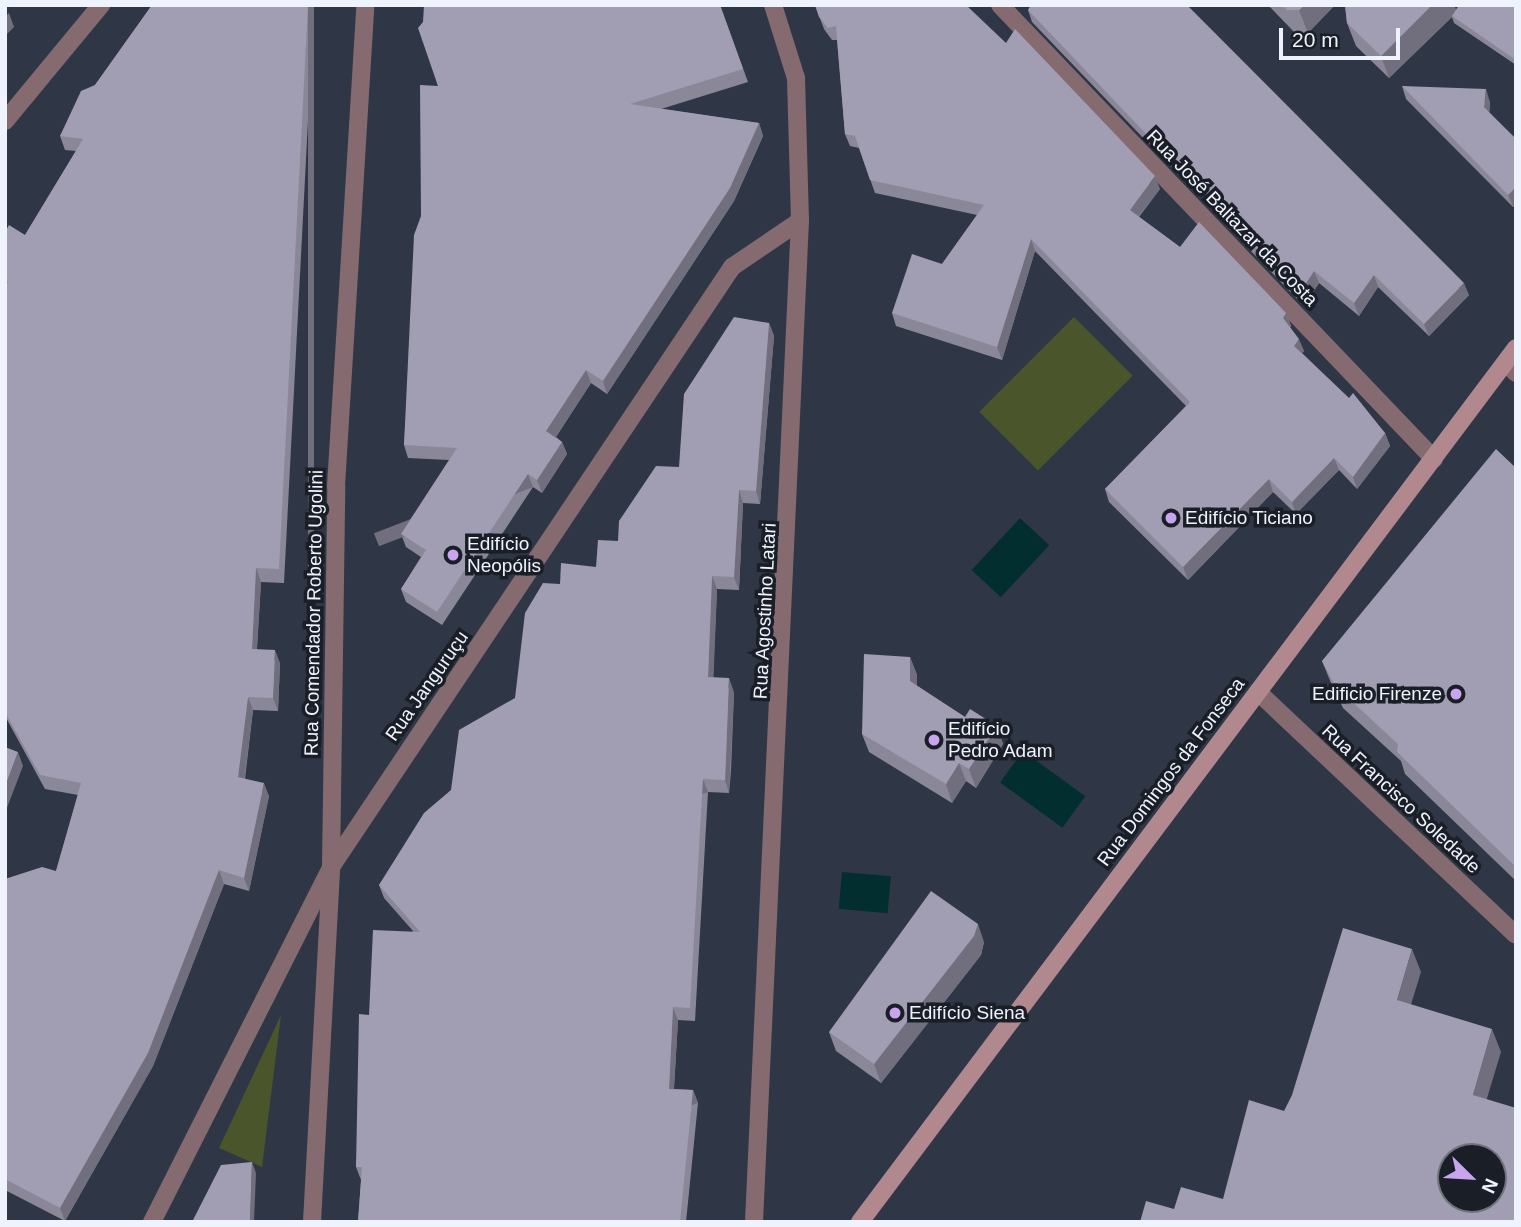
<!DOCTYPE html>
<html>
<head>
<meta charset="utf-8">
<style>
  body { margin:0 }
  #map { position:relative; width:1521px; height:1227px; overflow:hidden; background:#2f3747; font-family:Arial,sans-serif }
  div>[style] { position:absolute }
  .green>* { inset:0; background:#4a552b; transform-origin:0 0 }
  .water>* { inset:0; background:#032e2f; transform-origin:0 0 }
  .street>* { height:18px; margin:-9px; padding:0 9px; transform-origin:9px; border-radius:9px; background:#856b6f }
  .secondary>* { height:18px; margin:-9px; padding:0 9px; transform-origin:9px; border-radius:9px; background:#b1888e }
  .wall>* { inset:0; background:#8a8799 }
  .shaded-wall>* { inset:0; background:#716e7d; transform-origin:0 0 }
  .building>* { inset:0; background:#a19db2 }
  .dots>* { width:19px; height:19px; translate:-50% -50%; box-sizing:border-box; border:4px solid #1a1e26; border-radius:50% }
  span { translate:-50% -50%; white-space:nowrap; text-align:center; line-height:1.15; -webkit-text-stroke:7px #1a1e26; paint-order:stroke }
  .street-label { font-size:19px; color:#eef3fe }
  .poi-label { font-size:19px; color:#eef3fe }
  .left { translate:0 -50%; text-align:left }
  .right { translate:-100% -50%; text-align:right }
  .frame { position:absolute; inset:0; border:7px solid #eef3fe; pointer-events:none }
  .north { position:absolute; left:1437px; top:1143px; width:70px; height:70px; box-sizing:border-box; background:#1a1e26; border:2px solid #6f737c; border-radius:50%; rotate:114deg; font-size:19px; font-weight:700; line-height:28px; text-align:center; color:#eef3fe }
  .north::after { content:''; display:block; margin:auto; width:24px; height:32px; background:#c8a5ee; clip-path:polygon(50% 0,100% 100%,50% 72%,0 100%) }
  .scale { position:absolute; left:1279px; top:28px; width:121px; height:32px; box-sizing:border-box; border:4px solid #eef3fe; border-top:0; padding-left:9px; font-size:21px; line-height:24px; white-space:nowrap; color:#eef3fe; -webkit-text-stroke:5px #1a1e26; paint-order:stroke }
</style>
</head>
<body>
<div id="map">
  <div class="green">
    <div style="left:1074px;top:317px;width:83px;height:134px;rotate:45deg"></div>
    <div style="clip-path:polygon(281px 1015px,262px 1167px,219px 1148px)"></div>
  </div>
  <div class="water">
    <div style="left:1020px;top:518px;width:40px;height:71px;rotate:43deg"></div>
    <div style="left:1023px;top:751px;width:77px;height:39px;rotate:36deg"></div>
    <div style="left:842px;top:872px;width:49px;height:37px;rotate:5deg"></div>
  </div>
  <div class="street">
    <div style="left:1000px;top:5px;width:628px;rotate:46.29deg"></div>
    <div style="left:5px;top:121px;width:151px;rotate:-50.4deg"></div>
    <div style="left:1506px;top:363px;width:14px;rotate:45deg"></div>
    <div style="left:1258px;top:692px;width:354px;rotate:43.3deg"></div>
    <div style="left:152px;top:1222px;width:398px;rotate:-63.2deg"></div>
    <div style="left:331px;top:867px;width:722px;rotate:-56.24deg"></div>
    <div style="left:732px;top:267px;width:82px;rotate:-34.1deg"></div>
    <div style="left:312px;top:1222px;width:356px;rotate:-86.9deg"></div>
    <div style="left:331px;top:867px;width:381px;rotate:-89.2deg"></div>
    <div style="left:336px;top:486px;width:482px;rotate:-86.5deg"></div>
    <div style="left:754px;top:1222px;width:1002px;rotate:-87.37deg"></div>
    <div style="left:800px;top:221px;width:143px;rotate:-91.6deg"></div>
    <div style="left:796px;top:78px;width:77px;rotate:-107.5deg"></div>
  </div>
  <div class="secondary">
    <div style="left:860px;top:1222px;width:1093px;rotate:-53.11deg"></div>
  </div>
  <div class="wall">
    <div style="clip-path:polygon(152px 5px,314px 5px,284px 583px,261px 582px,257px 649px,280px 663px,278px 711px,253px 710px,245px 779px,269px 796px,249px 891px,224px 884px,153px 1066px,65px 1221px,5px 1190px,5px 879px,56px 871px,78px 795px,45px 789px,5px 716px,5px 232px,25px 235px,76px 151px,65px 150px,60px 136px,95px 85px)"></div>
    <div style="clip-path:polygon(720px 5px,748px 82px,661px 109px,759px 123px,763px 136px,734px 201px,607px 394px,591px 383px,556px 437px,562px 442px,567px 454px,542px 493px,533px 487px,442px 625px,406px 602px,401px 589px,421px 557px,406px 547px,401px 534px,449px 460px,408px 458px,404px 445px,421px 216px,438px 86px,423px 22px)"></div>
    <div style="clip-path:polygon(815px 5px,1160px 189px,1139px 217px,1180px 247px,1286px 313px,1291px 326px,1290px 327px,1304px 351px,1302px 353px,1385px 433px,1390px 446px,1357px 489px,1339px 470px,1296px 514px,1273px 492px,1188px 580px,1109px 502px,1105px 489px,1186px 406px,1035px 251px,1002px 360px,896px 326px,892px 313px,942px 264px,977px 215px,875px 193px,859px 148px,850px 146px,845px 134px,837px 40px,832px 40px,824px 29px)"></div>
    <div style="clip-path:polygon(1268px 5px,1335px 5px,1308px 33px,1295px 33px)"></div>
    <div style="clip-path:polygon(1345px 5px,1454px 5px,1456px 10px,1516px 5px,1516px 65px,1454px 23px,1452px 17px,1389px 78px,1356px 46px,1347px 23px)"></div>
    <div style="clip-path:polygon(1028px 10px,1469px 295px,1429px 336px,1378px 287px,1359px 316px,1319px 283px,1304px 306px,1217px 216px,1213px 203px,1214px 202px,1174px 170px,1032px 22px)"></div>
    <div style="clip-path:polygon(1402px 86px,1490px 102px,1489px 113px,1516px 139px,1516px 205px,1513px 207px,1406px 99px)"></div>
    <div style="clip-path:polygon(769px 323px,774px 336px,760px 504px,743px 503px,739px 590px,717px 589px,713px 677px,734px 692px,731px 771px,729px 793px,708px 792px,695px 1021px,678px 1020px,674px 1089px,693px 1090px,698px 1103px,686px 1222px,358px 1222px,361px 1180px,356px 1167px,369px 1015px,413px 931px,384px 898px,379px 885px,451px 790px,515px 698px,560px 584px,596px 567px,679px 467px)"></div>
    <div style="clip-path:polygon(1516px 468px,1516px 881px,1405px 774px,1401px 761px,1343px 708px,1331px 683px,1322px 661px)"></div>
    <div style="clip-path:polygon(910px 657px,917px 675px,917px 686px,965px 717px,997px 726px,1003px 744px,976px 788px,966px 781px,952px 803px,869px 752px,862px 734px)"></div>
    <div style="clip-path:polygon(984px 942px,981px 955px,881px 1083px,836px 1051px,829px 1032px)"></div>
  </div>
  <div class="shaded-wall">
    <div style="left:308px;top:5px;width:6px;height:565px"></div>
    <div style="clip-path:polygon(1305px 5px,1335px 5px,1308px 33px,1299px 10px)"></div>
    <div style="clip-path:polygon(1432px 5px,1454px 5px,1457px 12px,1389px 78px,1381px 56px)"></div>
    <div style="clip-path:polygon(9px 13px,14px 27px,5px 36px,5px 17px)"></div>
    <div style="clip-path:polygon(1486px 89px,1490px 102px,1489px 120px,1484px 107px)"></div>
    <div style="clip-path:polygon(759px 123px,763px 136px,734px 201px,607px 394px,603px 381px)"></div>
    <div style="clip-path:polygon(1155px 176px,1160px 189px,1134px 222px,1130px 210px)"></div>
    <div style="clip-path:polygon(1516px 187px,1516px 205px,1513px 207px,1508px 195px)"></div>
    <div style="clip-path:polygon(1031px 239px,1035px 251px,1002px 360px,997px 347px)"></div>
    <div style="clip-path:polygon(1314px 271px,1319px 283px,1304px 306px,1299px 294px)"></div>
    <div style="clip-path:polygon(1374px 275px,1378px 287px,1359px 316px,1354px 303px)"></div>
    <div style="clip-path:polygon(1464px 283px,1469px 295px,1429px 336px,1424px 324px)"></div>
    <div style="clip-path:polygon(1286px 313px,1291px 326px,1287px 331px,1283px 318px)"></div>
    <div style="clip-path:polygon(769px 323px,774px 336px,760px 504px,756px 491px)"></div>
    <div style="clip-path:polygon(1299px 339px,1304px 351px,1299px 358px,1294px 346px)"></div>
    <div style="clip-path:polygon(586px 370px,591px 383px,551px 444px,546px 431px)"></div>
    <div style="clip-path:polygon(1385px 433px,1390px 446px,1357px 489px,1353px 477px)"></div>
    <div style="clip-path:polygon(562px 442px,567px 454px,542px 493px,537px 480px)"></div>
    <div style="clip-path:polygon(1334px 458px,1339px 470px,1296px 514px,1292px 502px)"></div>
    <div style="left:528px;top:474px;width:14px;height:165px;rotate:69deg"></div>
    <div style="clip-path:polygon(1269px 479px,1273px 492px,1188px 580px,1183px 567px)"></div>
    <div style="clip-path:polygon(739px 490px,743px 503px,739px 590px,734px 577px)"></div>
    <div style="clip-path:polygon(256px 568px,261px 582px,256px 662px,252px 649px)"></div>
    <div style="clip-path:polygon(712px 576px,717px 589px,713px 691px,708px 677px)"></div>
    <div style="clip-path:polygon(275px 650px,280px 663px,278px 711px,273px 698px)"></div>
    <div style="clip-path:polygon(910px 657px,917px 675px,917px 700px,910px 681px)"></div>
    <div style="clip-path:polygon(729px 678px,734px 692px,729px 793px,725px 780px)"></div>
    <div style="clip-path:polygon(248px 697px,253px 710px,243px 790px,238px 777px)"></div>
    <div style="clip-path:polygon(997px 726px,1003px 744px,976px 788px,969px 769px)"></div>
    <div style="clip-path:polygon(18px 752px,23px 766px,5px 813px,5px 787px)"></div>
    <div style="clip-path:polygon(959px 763px,966px 781px,952px 803px,946px 784px)"></div>
    <div style="left:703px;top:779px;width:14px;height:229px;rotate:69deg"></div>
    <div style="clip-path:polygon(264px 783px,269px 796px,249px 891px,244px 878px)"></div>
    <div style="clip-path:polygon(219px 870px,224px 884px,153px 1066px,65px 1221px,60px 1208px)"></div>
    <div style="clip-path:polygon(978px 924px,984px 942px,981px 955px,881px 1083px,874px 1064px)"></div>
    <div style="clip-path:polygon(1412px 949px,1421px 972px,1405px 1024px,1397px 1000px)"></div>
    <div style="clip-path:polygon(673px 1007px,678px 1020px,673px 1102px,669px 1089px)"></div>
    <div style="clip-path:polygon(1492px 1029px,1501px 1052px,1481px 1118px,1473px 1095px)"></div>
    <div style="left:693px;top:1090px;width:14px;height:133px;rotate:69deg"></div>
    <div style="clip-path:polygon(252px 1162px,256px 1173px,254px 1222px,250px 1222px)"></div>
  </div>
  <div class="building">
    <div style="clip-path:polygon(152px 5px,308px 5px,279px 569px,256px 568px,252px 649px,275px 650px,273px 698px,248px 697px,238px 777px,264px 783px,244px 878px,219px 870px,148px 1053px,60px 1208px,5px 1179px,5px 879px,42px 867px,56px 871px,81px 783px,40px 775px,5px 712px,5px 286px,8px 282px,5px 280px,5px 232px,9px 225px,25px 235px,83px 139px,60px 136px,81px 91px,95px 85px)"></div>
    <div style="clip-path:polygon(424px 5px,720px 5px,743px 69px,630px 104px,759px 123px,730px 188px,603px 381px,586px 370px,546px 431px,562px 442px,537px 480px,528px 474px,437px 612px,401px 589px,426px 550px,401px 534px,457px 448px,404px 445px,414px 235px,421px 216px,420px 85px,438px 86px,418px 28px,423px 22px)"></div>
    <div style="clip-path:polygon(815px 5px,966px 5px,1006px 43px,1015px 29px,1155px 176px,1130px 210px,1180px 247px,1199px 222px,1286px 313px,1283px 318px,1299px 339px,1294px 346px,1349px 398px,1353px 393px,1385px 433px,1353px 477px,1334px 458px,1292px 502px,1269px 479px,1183px 567px,1105px 489px,1190px 402px,1031px 239px,997px 347px,892px 313px,912px 254px,942px 264px,984px 205px,870px 180px,855px 136px,845px 134px,836px 26px,828px 28px,819px 17px)"></div>
    <div style="clip-path:polygon(1031px 5px,1187px 5px,1464px 283px,1424px 324px,1374px 275px,1354px 303px,1314px 271px,1299px 294px,1213px 203px,1218px 196px,1169px 158px,1028px 10px)"></div>
    <div style="clip-path:polygon(1282px 5px,1305px 5px,1299px 10px,1287px 10px)"></div>
    <div style="clip-path:polygon(1345px 5px,1432px 5px,1381px 56px,1347px 23px)"></div>
    <div style="clip-path:polygon(1459px 5px,1516px 5px,1516px 60px,1452px 16px)"></div>
    <div style="clip-path:polygon(1402px 86px,1486px 89px,1484px 107px,1516px 139px,1516px 187px,1508px 195px)"></div>
    <div style="clip-path:polygon(734px 317px,769px 323px,756px 491px,739px 490px,734px 577px,712px 576px,708px 677px,729px 678px,726px 758px,725px 780px,703px 779px,690px 1008px,673px 1007px,669px 1089px,693px 1090px,680px 1222px,358px 1222px,362px 1167px,356px 1167px,359px 1014px,369px 1015px,373px 930px,420px 932px,379px 885px,424px 813px,451px 790px,459px 730px,515px 698px,525px 613px,543px 583px,560px 584px,561px 563px,596px 567px,598px 540px,618px 541px,619px 521px,656px 466px,679px 467px,684px 394px)"></div>
    <div style="clip-path:polygon(1496px 449px,1516px 468px,1516px 867px,1397px 752px,1398px 744px,1335px 686px,1322px 661px)"></div>
    <div style="clip-path:polygon(864px 654px,910px 657px,910px 681px,965px 717px,970px 709px,997px 726px,969px 769px,959px 763px,946px 784px,862px 734px)"></div>
    <div style="clip-path:polygon(5px 747px,18px 752px,5px 787px)"></div>
    <div style="clip-path:polygon(931px 891px,978px 924px,974px 936px,874px 1064px,829px 1032px)"></div>
    <div style="clip-path:polygon(evenodd,1343px 928px,1412px 949px,1397px 1000px,1492px 1029px,1473px 1095px,1516px 1108px,1516px 1222px,1140px 1222px,1146px 1201px,1174px 1209px,1181px 1187px,1223px 1199px,1249px 1100px,1284px 1111px,1292px 1095px,1343px 928px,1451px 1157px,1493px 1157px,1493px 1199px,1451px 1199px,1451px 1157px)"></div>
    <div style="clip-path:polygon(252px 1162px,250px 1222px,192px 1222px,221px 1165px)"></div>
  </div>
  <div class="dots">
    <div style="left:1171px;top:518px;background:#c8a5ee"></div>
    <div style="left:453px;top:555px;background:#c8a5ee"></div>
    <div style="left:1456px;top:694px;background:#c8a5ee"></div>
    <div style="left:934px;top:740px;background:#c8a5ee"></div>
    <div style="left:895px;top:1013px;background:#c8a5ee"></div>
  </div>
  <div class="street-label">
    <span style="left:1232px;top:218px;rotate:46deg">Rua José Baltazar da Costa</span>
    <span style="left:765px;top:611px;rotate:-87deg">Rua Agostinho Latari</span>
    <span style="left:314px;top:613px;rotate:-89deg">Rua Comendador Roberto Ugolini</span>
    <span style="left:427px;top:686px;rotate:-55deg">Rua Janguruçu</span>
    <span style="left:1171px;top:772px;rotate:-53deg">Rua Domingos da Fonseca</span>
    <span style="left:1401px;top:799px;rotate:43deg">Rua Francisco Soledade</span>
  </div>
  <div class="poi-label">
    <span class="left" style="left:1185px;top:518px">Edifício Ticiano</span>
    <span class="left" style="left:467px;top:555px">Edifício<br>Neopólis</span>
    <span class="right" style="left:1442px;top:694px">Edificio Firenze</span>
    <span class="left" style="left:948px;top:740px">Edifício<br>Pedro Adam</span>
    <span class="left" style="left:909px;top:1013px">Edifício Siena</span>
  </div>
  <div class="frame"></div>
  <div class="north">N</div>
  <div class="scale">20 m</div>
</div>
</body>
</html>
